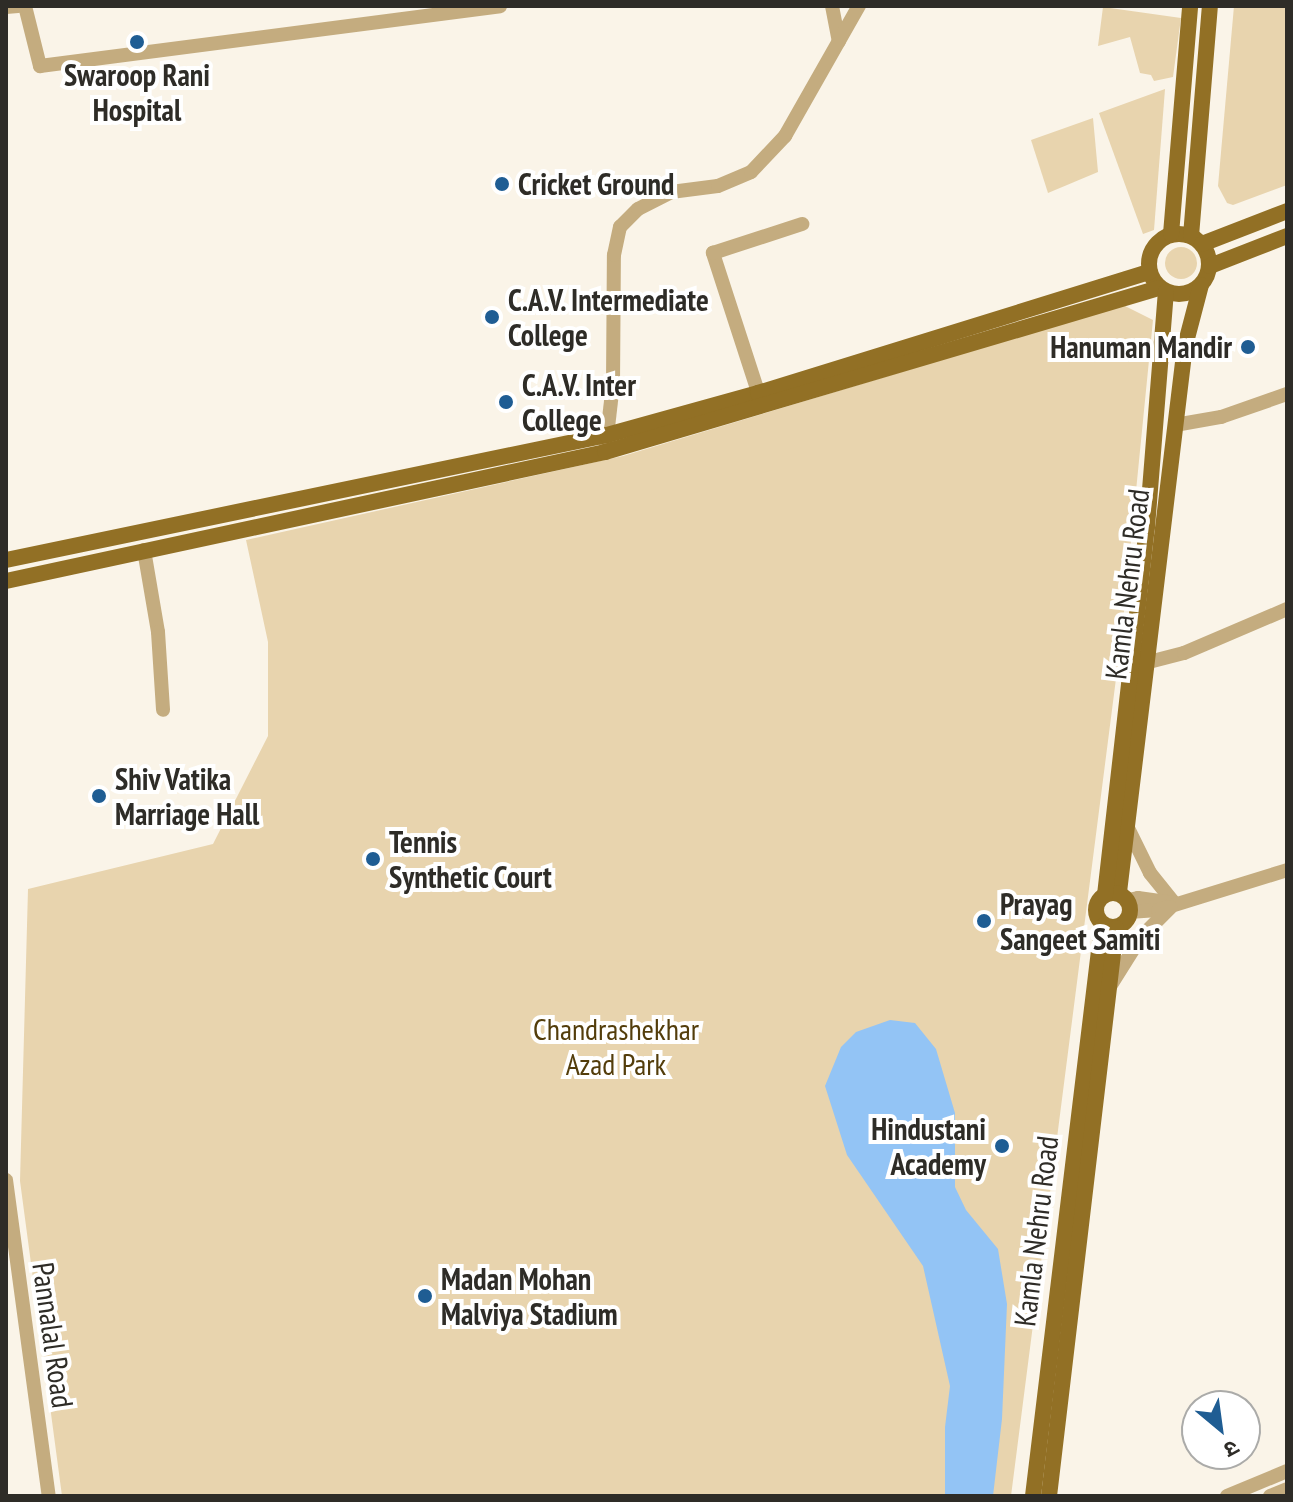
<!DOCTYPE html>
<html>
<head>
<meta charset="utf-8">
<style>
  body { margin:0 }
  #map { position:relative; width:1293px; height:1502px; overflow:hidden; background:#faf4e8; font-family:"PT Sans Narrow","Noto Sans Devanagari",sans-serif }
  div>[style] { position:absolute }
  .green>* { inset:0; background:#e8d4ae }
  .round { border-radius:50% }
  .water>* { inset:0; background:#93c4f5 }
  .minor>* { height:14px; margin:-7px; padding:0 7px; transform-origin:7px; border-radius:7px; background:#c4ac7f }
  .major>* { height:16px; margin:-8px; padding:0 8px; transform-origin:8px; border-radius:8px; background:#927025 }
  .major>.ring { margin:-8px; padding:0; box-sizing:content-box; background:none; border:16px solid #927025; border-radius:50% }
  .dots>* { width:22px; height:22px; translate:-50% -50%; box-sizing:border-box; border:4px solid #fff; border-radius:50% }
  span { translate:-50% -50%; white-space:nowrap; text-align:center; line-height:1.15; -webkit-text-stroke:8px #fff; paint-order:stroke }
  .poi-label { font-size:30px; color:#2e2c27; font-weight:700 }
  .left { translate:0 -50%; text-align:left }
  .right { translate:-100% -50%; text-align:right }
  .street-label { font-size:30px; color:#2e2c27 }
  .park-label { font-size:30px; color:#533d0b }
  .frame { position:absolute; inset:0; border:8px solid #2e2c27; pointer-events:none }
  .north { position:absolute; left:1181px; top:1390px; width:80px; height:80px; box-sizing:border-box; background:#fff; border:2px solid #ababa9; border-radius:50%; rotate:151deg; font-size:22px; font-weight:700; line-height:32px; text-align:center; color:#2e2c27 }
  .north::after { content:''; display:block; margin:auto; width:28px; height:36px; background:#1f5d93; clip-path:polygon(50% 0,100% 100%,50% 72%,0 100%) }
</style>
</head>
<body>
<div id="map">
  <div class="green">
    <div style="clip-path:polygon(1234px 6px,1287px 6px,1287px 185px,1233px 205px,1227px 203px,1218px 186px)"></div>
    <div style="clip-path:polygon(1103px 7px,1181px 18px,1173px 77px,1154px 81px,1151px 75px,1140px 73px,1130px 37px,1098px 46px)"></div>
    <div style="clip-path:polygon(1165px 89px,1154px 230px,1143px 234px,1099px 113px)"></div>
    <div style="clip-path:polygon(1093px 118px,1098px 172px,1048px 193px,1031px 140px)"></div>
    <div class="round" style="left:1165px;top:247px;width:32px;height:32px"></div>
    <div style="clip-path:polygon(1123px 305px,1153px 320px,1122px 632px,1011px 1496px,62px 1496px,20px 1181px,28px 889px,213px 844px,268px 736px,268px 642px,246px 540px,623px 456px)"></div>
  </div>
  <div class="water">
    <div style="clip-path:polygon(890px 1020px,915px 1023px,936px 1049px,955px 1113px,955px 1187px,966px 1210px,998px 1249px,1007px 1304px,1002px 1419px,993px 1496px,945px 1496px,945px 1427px,950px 1386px,923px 1266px,847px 1155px,825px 1086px,841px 1047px,856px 1032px)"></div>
  </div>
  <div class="minor">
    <div style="left:25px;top:6px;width:62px;rotate:76deg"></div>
    <div style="left:40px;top:66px;width:464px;rotate:-7.4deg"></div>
    <div style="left:832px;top:6px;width:36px;rotate:79deg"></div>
    <div style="left:6px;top:7px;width:12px;rotate:-5deg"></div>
    <div style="left:761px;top:401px;width:156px;rotate:-108deg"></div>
    <div style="left:713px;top:253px;width:94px;rotate:-18deg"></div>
    <div style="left:1175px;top:425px;width:47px;rotate:-9.9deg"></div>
    <div style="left:1221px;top:417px;width:70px;rotate:-19.2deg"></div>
    <div style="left:606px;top:445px;width:61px;rotate:-83.5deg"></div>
    <div style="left:613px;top:384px;width:129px;rotate:-89.6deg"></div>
    <div style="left:614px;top:255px;width:29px;rotate:-78deg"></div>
    <div style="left:620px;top:227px;width:25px;rotate:-45deg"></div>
    <div style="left:638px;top:209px;width:37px;rotate:-27deg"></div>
    <div style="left:671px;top:192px;width:47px;rotate:-7.3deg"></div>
    <div style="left:718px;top:186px;width:36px;rotate:-23deg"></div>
    <div style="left:751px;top:172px;width:50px;rotate:-46.6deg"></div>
    <div style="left:785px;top:136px;width:150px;rotate:-60.4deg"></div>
    <div style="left:144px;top:550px;width:83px;rotate:80.3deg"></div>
    <div style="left:158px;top:632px;width:78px;rotate:86.3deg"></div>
    <div style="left:1145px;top:663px;width:40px;rotate:-14.4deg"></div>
    <div style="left:1184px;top:653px;width:112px;rotate:-23.1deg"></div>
    <div style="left:1127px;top:826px;width:52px;rotate:63.9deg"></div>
    <div style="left:1150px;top:873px;width:38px;rotate:51deg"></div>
    <div style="left:1128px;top:900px;width:10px;rotate:-11deg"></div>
    <div style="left:1138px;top:898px;width:36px;rotate:8deg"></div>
    <div style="left:1129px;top:912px;width:29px;rotate:-4deg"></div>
    <div style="left:1158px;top:910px;width:135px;rotate:-17.2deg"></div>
    <div style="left:1109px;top:988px;width:60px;rotate:-57.9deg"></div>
    <div style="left:1141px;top:937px;width:42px;rotate:-45deg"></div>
    <div style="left:6px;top:1180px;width:319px;rotate:82.3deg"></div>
    <div style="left:1227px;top:1496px;width:65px;rotate:-22.6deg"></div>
    <div style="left:1270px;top:1496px;width:18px;rotate:-22deg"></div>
  </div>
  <div class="major">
    <div class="ring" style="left:1149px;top:234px;width:44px;height:44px"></div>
    <div style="left:1171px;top:234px;width:229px;rotate:-85.2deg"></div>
    <div style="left:1191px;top:236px;width:231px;rotate:-85.3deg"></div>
    <div style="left:1202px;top:244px;width:91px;rotate:-21.2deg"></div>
    <div style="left:1210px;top:266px;width:83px;rotate:-21.3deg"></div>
    <div style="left:6px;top:560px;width:614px;rotate:-11.75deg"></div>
    <div style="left:607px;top:435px;width:157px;rotate:-15.5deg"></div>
    <div style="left:758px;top:393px;width:410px;rotate:-17.2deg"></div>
    <div style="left:6px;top:581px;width:613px;rotate:-12.15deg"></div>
    <div style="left:605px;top:452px;width:578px;rotate:-16.49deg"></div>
    <div style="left:1119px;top:892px;width:550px;rotate:-83.11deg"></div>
    <div style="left:1185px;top:346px;width:63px;rotate:-75.3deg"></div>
    <div class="ring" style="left:1096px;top:893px;width:18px;height:18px"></div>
    <div style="left:1105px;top:895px;width:370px;rotate:-83.5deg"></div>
    <div style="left:1147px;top:527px;width:236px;rotate:-85.4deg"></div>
    <div style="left:1033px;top:1496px;width:574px;rotate:-83.1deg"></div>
    <div style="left:1049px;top:1496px;width:572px;rotate:-83.27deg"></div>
  </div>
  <div class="dots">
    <div style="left:137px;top:42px;background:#1f5d93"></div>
    <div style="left:502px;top:184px;background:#1f5d93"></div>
    <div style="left:492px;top:317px;background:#1f5d93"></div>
    <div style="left:1248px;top:347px;background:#1f5d93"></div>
    <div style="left:506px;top:402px;background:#1f5d93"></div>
    <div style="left:99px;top:796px;background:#1f5d93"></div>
    <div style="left:373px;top:859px;background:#1f5d93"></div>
    <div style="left:984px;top:921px;background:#1f5d93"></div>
    <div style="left:1002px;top:1146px;background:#1f5d93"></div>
    <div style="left:425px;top:1296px;background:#1f5d93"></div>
  </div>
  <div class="poi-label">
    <span style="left:137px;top:92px">Swaroop Rani<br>Hospital</span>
    <span class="left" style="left:518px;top:184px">Cricket Ground</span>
    <span class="left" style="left:508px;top:317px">C.A.V. Intermediate<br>College</span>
    <span class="right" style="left:1232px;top:347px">Hanuman Mandir</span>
    <span class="left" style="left:522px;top:402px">C.A.V. Inter<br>College</span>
    <span class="left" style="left:115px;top:796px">Shiv Vatika<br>Marriage Hall</span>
    <span class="left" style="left:389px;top:859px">Tennis<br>Synthetic Court</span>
    <span class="left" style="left:1000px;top:921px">Prayag<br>Sangeet Samiti</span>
    <span class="right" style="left:986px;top:1146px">Hindustani<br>Academy</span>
    <span class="left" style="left:441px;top:1296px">Madan Mohan<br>Malviya Stadium</span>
  </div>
  <div class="street-label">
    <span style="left:1127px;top:584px;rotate:-83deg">Kamla Nehru Road</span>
    <span style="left:1036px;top:1231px;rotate:-83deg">Kamla Nehru Road</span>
    <span style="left:53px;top:1335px;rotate:82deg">Pannalal Road</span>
  </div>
  <div class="park-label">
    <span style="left:616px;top:1046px">Chandrashekhar<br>Azad Park</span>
  </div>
  <div class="frame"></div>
  <div class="north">उ</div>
</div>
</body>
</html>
